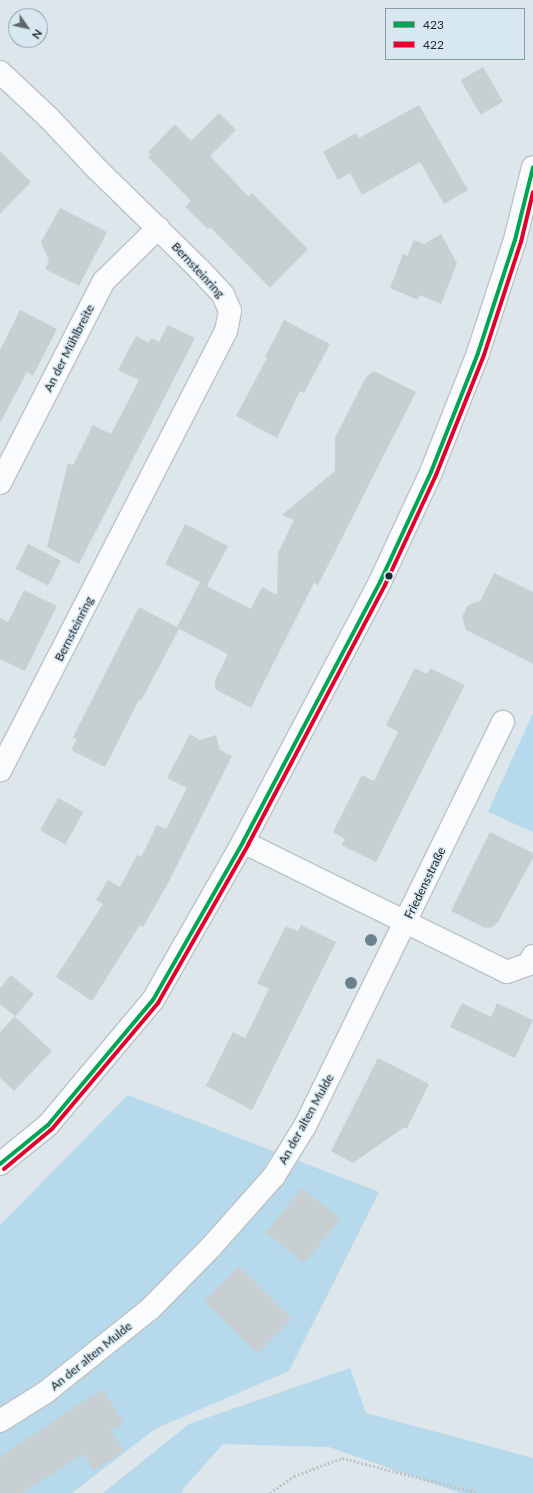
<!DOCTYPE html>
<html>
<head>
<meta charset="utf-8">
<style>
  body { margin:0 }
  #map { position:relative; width:533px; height:1493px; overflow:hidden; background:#dde6eb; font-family:Lato,sans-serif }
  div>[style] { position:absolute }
  .green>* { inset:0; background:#b7d9ec }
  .building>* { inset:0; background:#c8cfd3; transform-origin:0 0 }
  .path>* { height:2.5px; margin-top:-1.25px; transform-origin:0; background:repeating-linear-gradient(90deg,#c0c4c6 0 2px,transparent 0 4px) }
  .roads { filter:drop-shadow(1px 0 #bcc3c7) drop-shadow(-1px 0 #bcc3c7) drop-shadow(0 1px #bcc3c7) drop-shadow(0 -1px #bcc3c7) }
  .minor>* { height:22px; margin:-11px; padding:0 11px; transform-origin:11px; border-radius:11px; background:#fafbfc }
  .bus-1>* { height:4px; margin:-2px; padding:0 2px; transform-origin:2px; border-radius:2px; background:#00a651 }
  .bus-2>* { height:4px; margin:-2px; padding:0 2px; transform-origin:2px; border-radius:2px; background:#e4002b }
  .trees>* { width:12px; height:12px; margin:-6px; border-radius:50%; background:#6a828e }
  .dots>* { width:11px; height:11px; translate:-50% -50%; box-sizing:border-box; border:2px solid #d7e8f1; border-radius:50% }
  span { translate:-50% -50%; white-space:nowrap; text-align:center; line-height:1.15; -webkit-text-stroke:3px #d7e8f1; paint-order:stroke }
  .street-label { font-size:12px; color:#202629 }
  .legend { position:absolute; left:385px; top:8px; width:140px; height:52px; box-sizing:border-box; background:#d7e8f1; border:1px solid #8e9aa1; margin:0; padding:5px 7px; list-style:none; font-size:12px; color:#202629 }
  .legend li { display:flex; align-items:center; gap:8px; height:20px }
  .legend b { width:20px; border:1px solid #8e9aa1 }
  .north { position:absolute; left:8px; top:8px; width:40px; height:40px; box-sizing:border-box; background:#d7e8f1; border:1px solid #8e9aa1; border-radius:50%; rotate:124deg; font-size:11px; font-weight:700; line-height:16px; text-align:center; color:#202629 }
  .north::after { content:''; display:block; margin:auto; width:14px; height:18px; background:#62696d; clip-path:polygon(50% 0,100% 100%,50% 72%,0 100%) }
</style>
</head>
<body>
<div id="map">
  <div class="green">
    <div style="clip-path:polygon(533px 713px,533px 832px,488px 812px)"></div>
    <div style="clip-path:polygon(128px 1095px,379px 1192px,289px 1371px,155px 1429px,72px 1493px,0 1493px,0 1225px)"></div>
    <div style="clip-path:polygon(350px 1368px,366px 1413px,533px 1458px,533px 1493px,460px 1493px,329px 1447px,223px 1444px,183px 1489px,182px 1493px,103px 1493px,189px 1424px)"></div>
  </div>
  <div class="building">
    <div style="left:483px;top:67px;width:40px;height:26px;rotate:60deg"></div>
    <div style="clip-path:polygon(419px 105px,468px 190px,444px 204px,420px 162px,362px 195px,350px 173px,338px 180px,323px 152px,356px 133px,359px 138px)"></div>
    <div style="clip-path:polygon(219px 113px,236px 130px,210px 156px,249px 197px,252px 193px,308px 249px,270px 288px,210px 227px,208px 229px,185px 207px,191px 201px,148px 157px,151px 154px,148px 152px,175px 124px,191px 141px)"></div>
    <div style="clip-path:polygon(0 151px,31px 182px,0 214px)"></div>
    <div style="clip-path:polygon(60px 208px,107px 232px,79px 286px,45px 269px,49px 261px,41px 242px)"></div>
    <div style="clip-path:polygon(441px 234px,457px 263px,441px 304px,420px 295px,418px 300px,390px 288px,403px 254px,407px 256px,414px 240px,424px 244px)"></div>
    <div style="clip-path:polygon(20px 310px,57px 329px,33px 376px,27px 372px,0 423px,0 350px)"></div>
    <div style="clip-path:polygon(284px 320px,330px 344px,304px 393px,300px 391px,277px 438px,236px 416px,267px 358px,265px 357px)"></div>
    <div style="clip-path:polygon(168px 325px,195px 338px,79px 564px,47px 547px,68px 463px,73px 465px,93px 425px,111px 434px,139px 380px,118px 370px,136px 336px,149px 343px,151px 338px,159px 342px)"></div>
    <div style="clip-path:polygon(374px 371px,416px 392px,318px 585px,314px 583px,251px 708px,215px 689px,215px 680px,228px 654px,179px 629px,141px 701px,139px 700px,105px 767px,71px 750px,77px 739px,73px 737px,139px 607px,177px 627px,200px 582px,165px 564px,185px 524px,228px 546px,207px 586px,251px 609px,262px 587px,277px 595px,278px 553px,294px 520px,282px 515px,335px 471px,335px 438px,366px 377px)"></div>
    <div style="left:28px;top:544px;width:37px;height:28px;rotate:27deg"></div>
    <div style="clip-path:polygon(494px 573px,533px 592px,533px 664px,466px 630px,462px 617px,468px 605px,480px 601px)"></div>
    <div style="clip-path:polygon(24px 590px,57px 606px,25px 671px,0 659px,0 618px,8px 622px)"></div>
    <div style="clip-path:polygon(415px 668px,427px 674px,430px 668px,465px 685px,376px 862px,341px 845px,345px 839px,333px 832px,362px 775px,374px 781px,398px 732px,386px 725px)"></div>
    <div style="clip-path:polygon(190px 734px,200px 740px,216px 735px,220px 750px,232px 756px,167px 885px,143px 927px,140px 925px,92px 1001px,56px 977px,103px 904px,96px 900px,108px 880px,120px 887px,137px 855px,141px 857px,157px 825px,166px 829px,187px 788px,167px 778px)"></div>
    <div style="left:58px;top:798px;width:29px;height:37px;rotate:29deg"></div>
    <div style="clip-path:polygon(490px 832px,533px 853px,533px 858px,498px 922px,493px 927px,485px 928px,451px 911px)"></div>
    <div style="clip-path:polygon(301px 925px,336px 942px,252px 1110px,206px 1086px,233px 1032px,245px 1038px,269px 989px,257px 983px,286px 926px,298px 931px)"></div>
    <div style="clip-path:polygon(11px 975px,34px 994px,15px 1017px,52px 1051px,14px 1091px,0 1078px,0 1032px,15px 1016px,0 1004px,0 988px)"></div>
    <div style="clip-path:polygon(462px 1003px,491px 1017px,497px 1003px,533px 1020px,515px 1058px,450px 1027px)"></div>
    <div style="clip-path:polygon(378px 1058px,429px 1084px,407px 1128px,403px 1128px,353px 1163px,331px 1151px)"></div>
    <div style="left:302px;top:1188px;width:49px;height:57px;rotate:39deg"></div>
    <div style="left:239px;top:1266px;width:75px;height:49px;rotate:45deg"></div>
    <div style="clip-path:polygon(102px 1389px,124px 1423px,111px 1431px,124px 1451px,94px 1471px,83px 1454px,22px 1493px,0 1493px,0 1457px)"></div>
  </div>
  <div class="path">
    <div style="left:270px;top:1493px;width:29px;rotate:-35deg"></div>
    <div style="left:294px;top:1476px;width:51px;rotate:-20.6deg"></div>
    <div style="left:342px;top:1458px;width:140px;rotate:14.4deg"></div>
  </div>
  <div class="roads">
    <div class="minor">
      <div style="left:0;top:72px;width:66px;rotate:43.2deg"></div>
      <div style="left:48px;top:117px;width:71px;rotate:46.7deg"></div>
      <div style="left:97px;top:169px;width:144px;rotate:44.4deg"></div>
      <div style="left:200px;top:270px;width:34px;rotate:47deg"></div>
      <div style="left:223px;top:295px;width:17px;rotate:66deg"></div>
      <div style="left:230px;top:311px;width:20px;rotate:101deg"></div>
      <div style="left:226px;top:331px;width:494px;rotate:117.2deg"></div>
      <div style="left:0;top:483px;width:227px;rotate:-62.8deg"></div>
      <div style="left:104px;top:281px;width:76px;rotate:-44.5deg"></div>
      <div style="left:243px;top:842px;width:294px;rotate:26.2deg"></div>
      <div style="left:507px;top:972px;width:23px;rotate:-20deg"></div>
      <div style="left:529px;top:964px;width:9px;rotate:-63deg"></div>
      <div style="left:0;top:1164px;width:62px;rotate:-39.1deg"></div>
      <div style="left:48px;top:1125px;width:163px;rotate:-50deg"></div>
      <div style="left:153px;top:1000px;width:182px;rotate:-60.3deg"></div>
      <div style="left:243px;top:842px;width:294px;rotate:-62.2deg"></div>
      <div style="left:380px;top:582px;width:121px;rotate:-65.1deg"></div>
      <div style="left:431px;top:472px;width:128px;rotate:-68.4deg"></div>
      <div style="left:478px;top:353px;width:119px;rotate:-71.9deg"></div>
      <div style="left:515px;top:240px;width:75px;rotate:-76.1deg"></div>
      <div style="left:0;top:1421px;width:54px;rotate:-32.2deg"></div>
      <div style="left:46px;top:1392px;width:133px;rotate:-38.6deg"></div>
      <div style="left:150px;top:1309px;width:87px;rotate:-45.5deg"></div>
      <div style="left:211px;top:1247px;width:95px;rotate:-48.4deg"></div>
      <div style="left:274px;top:1176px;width:59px;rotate:-58.2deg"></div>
      <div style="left:305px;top:1126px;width:450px;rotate:-63.9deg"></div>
    </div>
  </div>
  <div class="bus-1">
    <div style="left:0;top:1164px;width:62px;rotate:-39.1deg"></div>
    <div style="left:48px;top:1125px;width:163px;rotate:-50deg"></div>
    <div style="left:153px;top:1000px;width:182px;rotate:-60.3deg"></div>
    <div style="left:243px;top:842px;width:294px;rotate:-62.2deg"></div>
    <div style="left:380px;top:582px;width:121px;rotate:-65.1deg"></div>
    <div style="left:431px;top:472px;width:128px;rotate:-68.4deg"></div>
    <div style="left:478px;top:353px;width:119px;rotate:-71.9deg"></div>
    <div style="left:515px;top:240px;width:75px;rotate:-76.1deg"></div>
  </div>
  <div class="bus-2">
    <div style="left:4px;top:1169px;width:62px;rotate:-39.8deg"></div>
    <div style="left:52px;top:1129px;width:165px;rotate:-49.9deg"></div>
    <div style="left:158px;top:1003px;width:182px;rotate:-60.3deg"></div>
    <div style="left:248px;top:845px;width:294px;rotate:-62.2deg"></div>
    <div style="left:385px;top:585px;width:121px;rotate:-65.1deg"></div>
    <div style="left:436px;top:475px;width:129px;rotate:-68.2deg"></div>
    <div style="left:484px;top:355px;width:119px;rotate:-71.9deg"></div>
    <div style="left:521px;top:242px;width:51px;rotate:-76.5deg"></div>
  </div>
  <div class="trees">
    <div style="left:371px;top:940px"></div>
    <div style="left:351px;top:983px"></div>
  </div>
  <div class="dots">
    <div style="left:389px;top:576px;background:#202629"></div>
  </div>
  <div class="street-label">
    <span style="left:198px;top:270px;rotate:47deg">Bernsteinring</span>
    <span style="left:69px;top:348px;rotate:-63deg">An der Mühlbreite</span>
    <span style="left:74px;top:629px;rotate:-63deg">Bernsteinring</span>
    <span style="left:425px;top:883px;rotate:-64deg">Friedensstraße</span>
    <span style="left:306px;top:1119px;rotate:-61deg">An der alten Mulde</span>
    <span style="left:91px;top:1356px;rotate:-39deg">An der alten Mulde</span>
  </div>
  <ul class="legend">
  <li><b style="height:5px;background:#00a651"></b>423</li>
  <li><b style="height:5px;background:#e4002b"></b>422</li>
  </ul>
  <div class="north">N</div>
</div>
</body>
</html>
